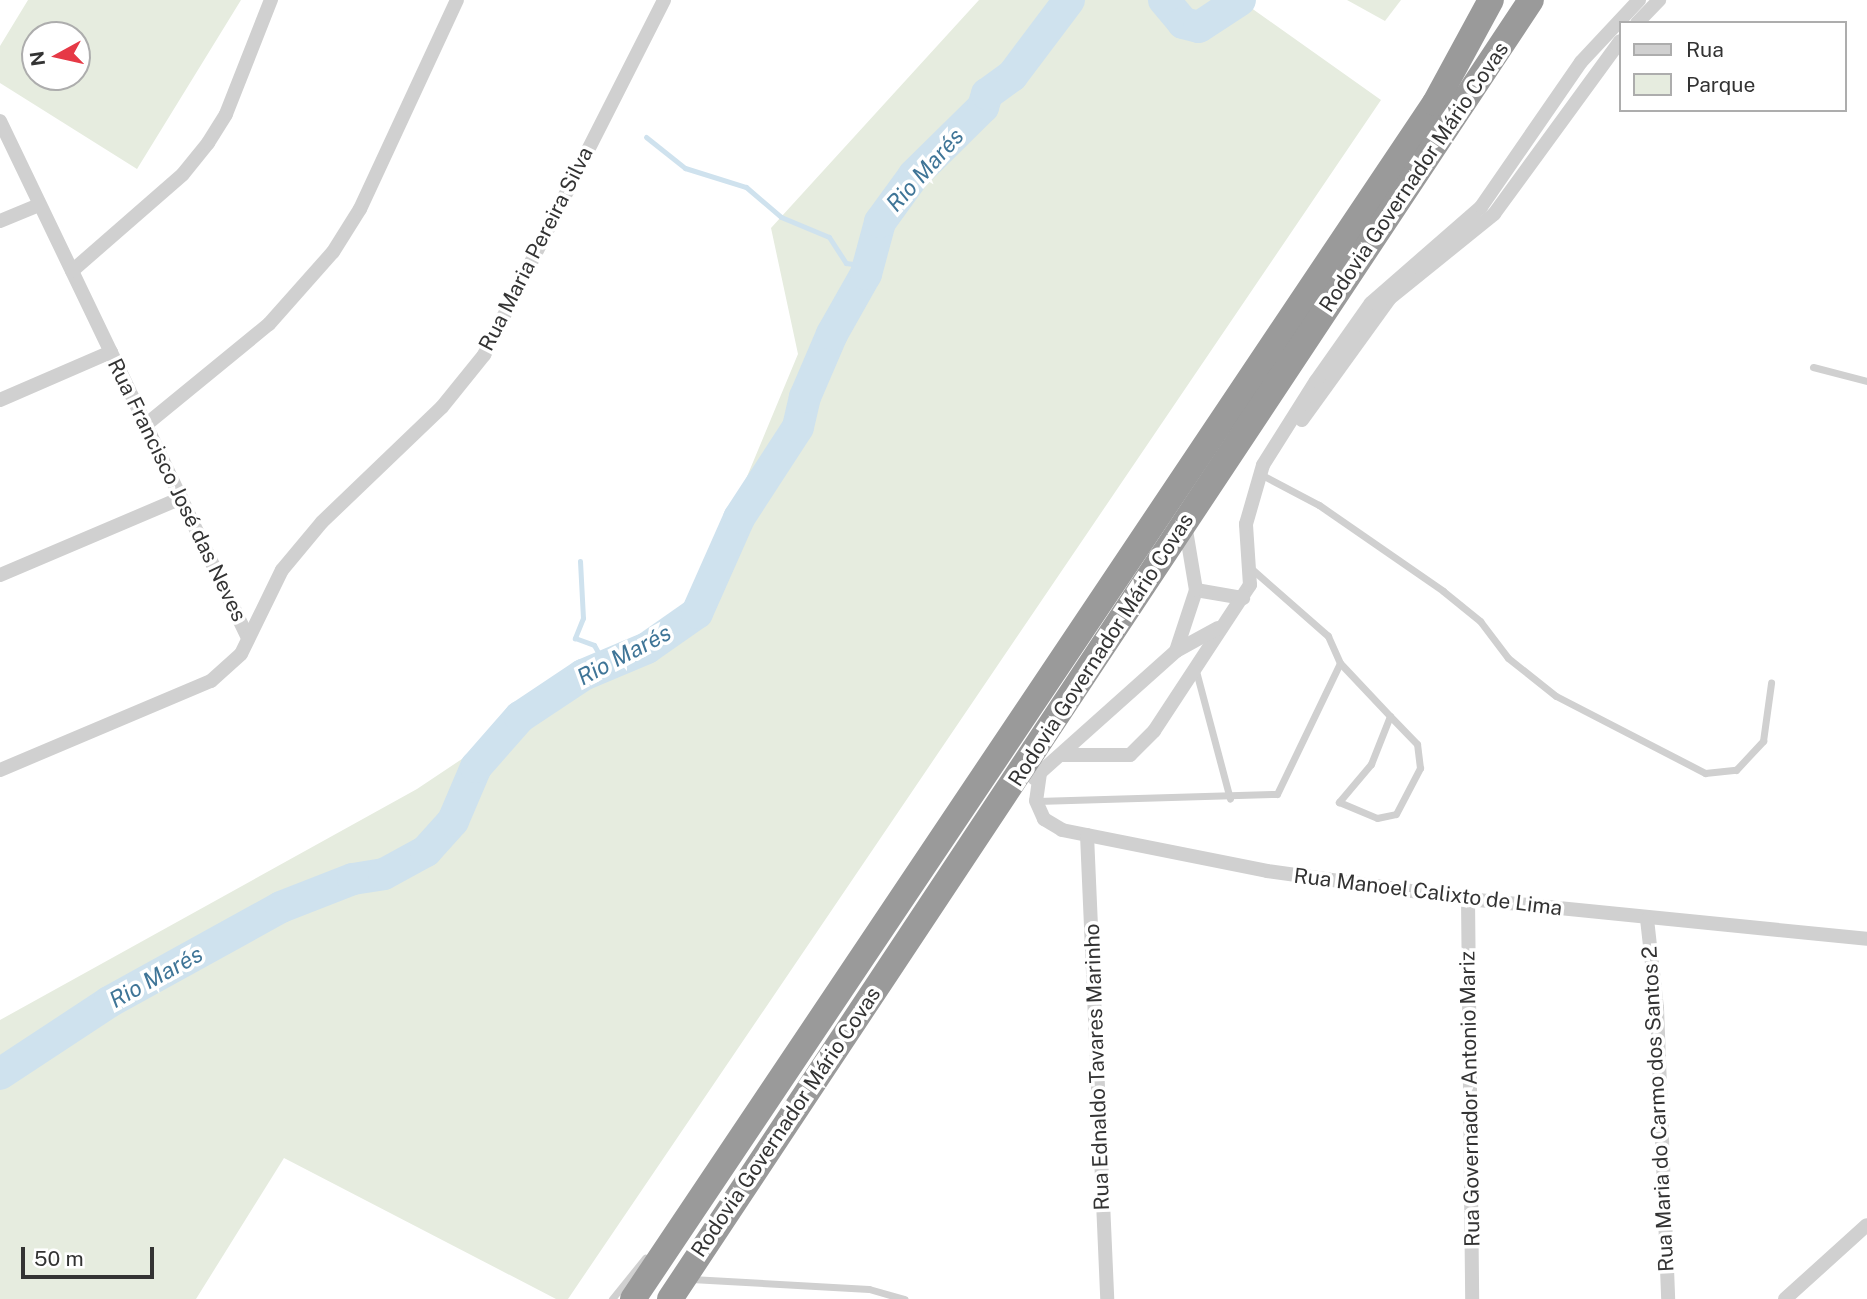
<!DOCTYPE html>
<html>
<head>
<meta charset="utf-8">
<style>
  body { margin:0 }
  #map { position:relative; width:1867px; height:1299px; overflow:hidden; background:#fff; font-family:"Public Sans",sans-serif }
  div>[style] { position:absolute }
  .green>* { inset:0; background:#e6ecdf }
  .stream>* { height:5px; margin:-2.5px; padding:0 2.5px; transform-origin:2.5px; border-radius:2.5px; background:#cfe2ee }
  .river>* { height:32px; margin:-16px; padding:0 16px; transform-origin:16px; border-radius:16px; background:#cfe2ee }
  .lane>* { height:7px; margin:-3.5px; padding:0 3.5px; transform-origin:3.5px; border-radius:3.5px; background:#d0d0d0 }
  .street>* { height:14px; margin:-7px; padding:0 7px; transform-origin:7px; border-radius:7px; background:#d0d0d0 }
  .highway>* { height:26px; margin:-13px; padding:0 13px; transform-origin:13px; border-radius:13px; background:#9a9a9a }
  span { translate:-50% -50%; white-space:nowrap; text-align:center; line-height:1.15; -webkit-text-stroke:7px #fff; paint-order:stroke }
  .street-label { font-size:21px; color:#333 }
  .water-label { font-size:23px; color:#3f7597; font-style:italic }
  .legend { position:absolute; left:1619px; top:21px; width:228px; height:91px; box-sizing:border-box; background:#fff; border:2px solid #adadad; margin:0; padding:9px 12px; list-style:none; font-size:21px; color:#333 }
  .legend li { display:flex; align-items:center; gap:14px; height:35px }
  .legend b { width:35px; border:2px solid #adadad }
  .north { position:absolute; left:21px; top:21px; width:70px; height:70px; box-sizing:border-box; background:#fff; border:2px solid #adadad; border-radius:50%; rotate:262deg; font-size:19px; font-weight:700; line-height:28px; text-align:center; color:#333 }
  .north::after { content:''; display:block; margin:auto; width:24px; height:32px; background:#e63946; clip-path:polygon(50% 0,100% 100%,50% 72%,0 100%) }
  .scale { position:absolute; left:21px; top:1247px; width:133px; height:32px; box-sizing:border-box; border:4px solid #333; border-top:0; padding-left:9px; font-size:21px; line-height:24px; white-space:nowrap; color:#333; -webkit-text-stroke:5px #fff; paint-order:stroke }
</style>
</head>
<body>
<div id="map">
  <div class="green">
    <div style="clip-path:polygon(evenodd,28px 0,241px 0,137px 169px,0 83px,0 46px,28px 0,77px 35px,77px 77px,35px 77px,35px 35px,77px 35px)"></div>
    <div style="clip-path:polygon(979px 0,1240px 0,1381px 100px,568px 1299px,556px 1299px,284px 1158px,196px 1299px,0 1299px,0 1020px,417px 789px,694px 604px,798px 354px,771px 228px)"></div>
    <div style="clip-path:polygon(1347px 0,1401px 0,1385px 21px)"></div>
  </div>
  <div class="stream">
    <div style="left:646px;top:137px;width:50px;rotate:38.5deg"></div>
    <div style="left:685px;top:168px;width:64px;rotate:17.3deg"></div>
    <div style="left:746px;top:187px;width:46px;rotate:40.6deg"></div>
    <div style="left:781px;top:217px;width:52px;rotate:22.6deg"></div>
    <div style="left:829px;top:237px;width:31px;rotate:57deg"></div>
    <div style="left:846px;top:263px;width:21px;rotate:8deg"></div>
    <div style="left:580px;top:561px;width:57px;rotate:87deg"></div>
    <div style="left:583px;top:618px;width:22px;rotate:112deg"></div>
    <div style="left:575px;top:638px;width:20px;rotate:20deg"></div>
    <div style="left:594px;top:645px;width:23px;rotate:61deg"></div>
  </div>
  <div class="river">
    <div style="left:1164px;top:0;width:30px;rotate:50deg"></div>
    <div style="left:1183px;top:23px;width:16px;rotate:14deg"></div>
    <div style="left:1199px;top:27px;width:49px;rotate:-33.4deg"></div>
    <div style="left:0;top:1074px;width:131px;rotate:-33.4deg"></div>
    <div style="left:109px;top:1002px;width:196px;rotate:-28.9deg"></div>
    <div style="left:281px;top:907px;width:77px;rotate:-21.3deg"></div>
    <div style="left:353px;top:879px;width:31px;rotate:-9deg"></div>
    <div style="left:384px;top:874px;width:48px;rotate:-28.7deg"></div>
    <div style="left:426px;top:851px;width:40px;rotate:-48deg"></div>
    <div style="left:453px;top:821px;width:59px;rotate:-66.9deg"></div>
    <div style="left:476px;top:767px;width:67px;rotate:-48.7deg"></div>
    <div style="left:520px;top:717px;width:76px;rotate:-33.7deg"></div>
    <div style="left:583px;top:675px;width:69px;rotate:-22.9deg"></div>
    <div style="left:647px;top:648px;width:61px;rotate:-35deg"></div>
    <div style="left:697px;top:613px;width:104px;rotate:-66.1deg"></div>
    <div style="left:739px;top:518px;width:108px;rotate:-57deg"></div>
    <div style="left:798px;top:427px;width:31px;rotate:-77deg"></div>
    <div style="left:805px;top:397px;width:69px;rotate:-66.8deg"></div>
    <div style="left:832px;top:334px;width:69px;rotate:-60.5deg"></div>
    <div style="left:866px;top:274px;width:54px;rotate:-74.9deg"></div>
    <div style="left:880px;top:222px;width:58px;rotate:-54.1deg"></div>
    <div style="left:914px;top:175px;width:97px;rotate:-44.6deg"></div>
    <div style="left:983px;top:107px;width:14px;rotate:-73deg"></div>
    <div style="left:987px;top:94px;width:31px;rotate:-36deg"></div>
    <div style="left:1012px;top:76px;width:95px;rotate:-53.1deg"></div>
  </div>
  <div class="lane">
    <div style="left:1813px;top:367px;width:56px;rotate:14.5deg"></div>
    <div style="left:1262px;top:475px;width:64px;rotate:27.8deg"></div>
    <div style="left:1319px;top:505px;width:151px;rotate:34.7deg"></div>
    <div style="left:1443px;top:591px;width:48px;rotate:39deg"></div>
    <div style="left:1480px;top:621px;width:46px;rotate:52.9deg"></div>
    <div style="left:1508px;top:658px;width:61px;rotate:38.4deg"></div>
    <div style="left:1556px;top:696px;width:168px;rotate:27.3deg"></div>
    <div style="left:1705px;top:773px;width:31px;rotate:-6deg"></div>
    <div style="left:1736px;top:770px;width:40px;rotate:-47deg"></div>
    <div style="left:1763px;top:741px;width:59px;rotate:-82.1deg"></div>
    <div style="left:1340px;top:663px;width:73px;rotate:46.7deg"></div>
    <div style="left:1390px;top:716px;width:52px;rotate:111.6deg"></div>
    <div style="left:1371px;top:764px;width:50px;rotate:130.1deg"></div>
    <div style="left:1339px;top:802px;width:41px;rotate:22.8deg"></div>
    <div style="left:1377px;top:818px;width:19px;rotate:-12deg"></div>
    <div style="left:1396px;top:814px;width:52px;rotate:-62.4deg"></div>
    <div style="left:1420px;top:768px;width:24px;rotate:-97deg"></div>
    <div style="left:1417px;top:744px;width:39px;rotate:-134deg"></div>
    <div style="left:1196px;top:671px;width:132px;rotate:75.1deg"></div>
    <div style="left:1037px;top:801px;width:240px;rotate:-1.7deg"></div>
    <div style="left:1277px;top:794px;width:145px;rotate:-64.3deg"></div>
    <div style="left:1340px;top:663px;width:30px;rotate:-114deg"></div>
    <div style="left:1328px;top:636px;width:100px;rotate:-138.7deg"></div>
    <div style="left:691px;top:1279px;width:178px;rotate:3.2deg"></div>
    <div style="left:869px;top:1289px;width:37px;rotate:16deg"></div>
    <div style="left:612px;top:1299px;width:53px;rotate:-51.2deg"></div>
  </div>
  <div class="street">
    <div style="left:1637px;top:23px;width:32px;rotate:-46deg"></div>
    <div style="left:0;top:121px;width:573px;rotate:64.37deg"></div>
    <div style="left:0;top:221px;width:42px;rotate:-22.3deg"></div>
    <div style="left:72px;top:271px;width:147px;rotate:-41.1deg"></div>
    <div style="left:183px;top:174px;width:40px;rotate:-51deg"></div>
    <div style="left:208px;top:143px;width:34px;rotate:-58deg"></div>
    <div style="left:226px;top:114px;width:123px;rotate:-68.5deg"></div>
    <div style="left:0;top:400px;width:121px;rotate:-23.4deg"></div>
    <div style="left:1302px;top:420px;width:150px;rotate:-54.2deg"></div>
    <div style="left:1390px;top:298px;width:134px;rotate:-38.9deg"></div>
    <div style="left:1494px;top:214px;width:214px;rotate:-53.9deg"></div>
    <div style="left:148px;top:423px;width:156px;rotate:-39.3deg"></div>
    <div style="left:269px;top:324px;width:96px;rotate:-48.4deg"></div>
    <div style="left:333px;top:252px;width:51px;rotate:-57.9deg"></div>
    <div style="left:360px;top:209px;width:230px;rotate:-65.1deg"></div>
    <div style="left:0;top:575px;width:197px;rotate:-23deg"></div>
    <div style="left:1196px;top:590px;width:48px;rotate:9.7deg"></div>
    <div style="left:1176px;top:651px;width:64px;rotate:-71.8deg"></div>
    <div style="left:1196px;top:590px;width:67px;rotate:-99.5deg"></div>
    <div style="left:1063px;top:755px;width:67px"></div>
    <div style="left:1130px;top:755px;width:34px;rotate:-45deg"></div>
    <div style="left:1154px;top:731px;width:175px;rotate:-56.7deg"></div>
    <div style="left:1250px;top:585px;width:61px;rotate:-93.8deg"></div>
    <div style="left:1246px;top:524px;width:61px;rotate:-73.9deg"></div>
    <div style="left:1263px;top:465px;width:99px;rotate:-57.8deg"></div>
    <div style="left:1316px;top:381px;width:95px;rotate:-54.8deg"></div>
    <div style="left:1371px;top:303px;width:146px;rotate:-41.1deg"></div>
    <div style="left:1481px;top:207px;width:176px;rotate:-55.4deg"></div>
    <div style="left:1581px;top:62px;width:85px;rotate:-46.9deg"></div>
    <div style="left:0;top:770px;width:229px;rotate:-22.9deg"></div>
    <div style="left:211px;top:681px;width:40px;rotate:-42deg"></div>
    <div style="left:241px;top:654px;width:93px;rotate:-64deg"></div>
    <div style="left:282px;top:570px;width:62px;rotate:-50.2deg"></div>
    <div style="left:322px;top:522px;width:166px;rotate:-43.8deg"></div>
    <div style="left:442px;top:407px;width:67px;rotate:-51.1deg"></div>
    <div style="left:484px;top:355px;width:398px;rotate:-63.1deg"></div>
    <div style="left:1040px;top:773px;width:28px;rotate:98deg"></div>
    <div style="left:1036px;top:801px;width:20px;rotate:66deg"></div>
    <div style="left:1044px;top:819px;width:21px;rotate:31deg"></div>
    <div style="left:1062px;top:830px;width:209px;rotate:11.3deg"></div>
    <div style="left:1267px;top:871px;width:203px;rotate:7.9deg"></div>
    <div style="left:1468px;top:899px;width:401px;rotate:5.7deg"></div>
    <div style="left:1034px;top:778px;width:191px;rotate:-41.8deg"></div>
    <div style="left:1176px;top:651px;width:48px;rotate:-28.7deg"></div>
    <div style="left:1087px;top:835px;width:464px;rotate:87.5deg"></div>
    <div style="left:1468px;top:899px;width:400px;rotate:89.4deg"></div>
    <div style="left:1647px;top:919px;width:90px;rotate:83.6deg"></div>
    <div style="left:1657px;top:1008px;width:291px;rotate:87.8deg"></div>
    <div style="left:1785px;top:1299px;width:110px;rotate:-42.1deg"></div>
  </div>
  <div class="highway">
    <div style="left:633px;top:1299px;width:1440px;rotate:-56.16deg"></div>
    <div style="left:1435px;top:103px;width:117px;rotate:-61.5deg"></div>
    <div style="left:670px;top:1299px;width:1558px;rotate:-56.46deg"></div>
  </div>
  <div class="street-label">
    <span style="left:1414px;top:177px;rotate:-56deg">Rodovia Governador Mário Covas</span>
    <span style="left:536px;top:249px;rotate:-63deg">Rua Maria Pereira Silva</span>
    <span style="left:177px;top:490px;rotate:64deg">Rua Francisco José das Neves</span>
    <span style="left:1101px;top:650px;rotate:-57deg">Rodovia Governador Mário Covas</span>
    <span style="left:1428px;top:892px;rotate:7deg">Rua Manoel Calixto de Lima</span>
    <span style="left:1097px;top:1067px;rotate:-92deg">Rua Ednaldo Tavares Marinho</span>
    <span style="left:1470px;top:1099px;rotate:-91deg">Rua Governador Antonio Mariz</span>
    <span style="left:1658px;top:1109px;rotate:-93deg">Rua Maria do Carmo dos Santos 2</span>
    <span style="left:786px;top:1122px;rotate:-56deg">Rodovia Governador Mário Covas</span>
  </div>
  <div class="water-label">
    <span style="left:925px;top:170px;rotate:-48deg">Rio Marés</span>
    <span style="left:624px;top:655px;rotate:-28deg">Rio Marés</span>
    <span style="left:156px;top:977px;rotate:-29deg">Rio Marés</span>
  </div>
  <ul class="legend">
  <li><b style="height:9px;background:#d0d0d0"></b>Rua</li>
  <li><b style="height:19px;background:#e6ecdf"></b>Parque</li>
  </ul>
  <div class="north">N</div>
  <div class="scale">50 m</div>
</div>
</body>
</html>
